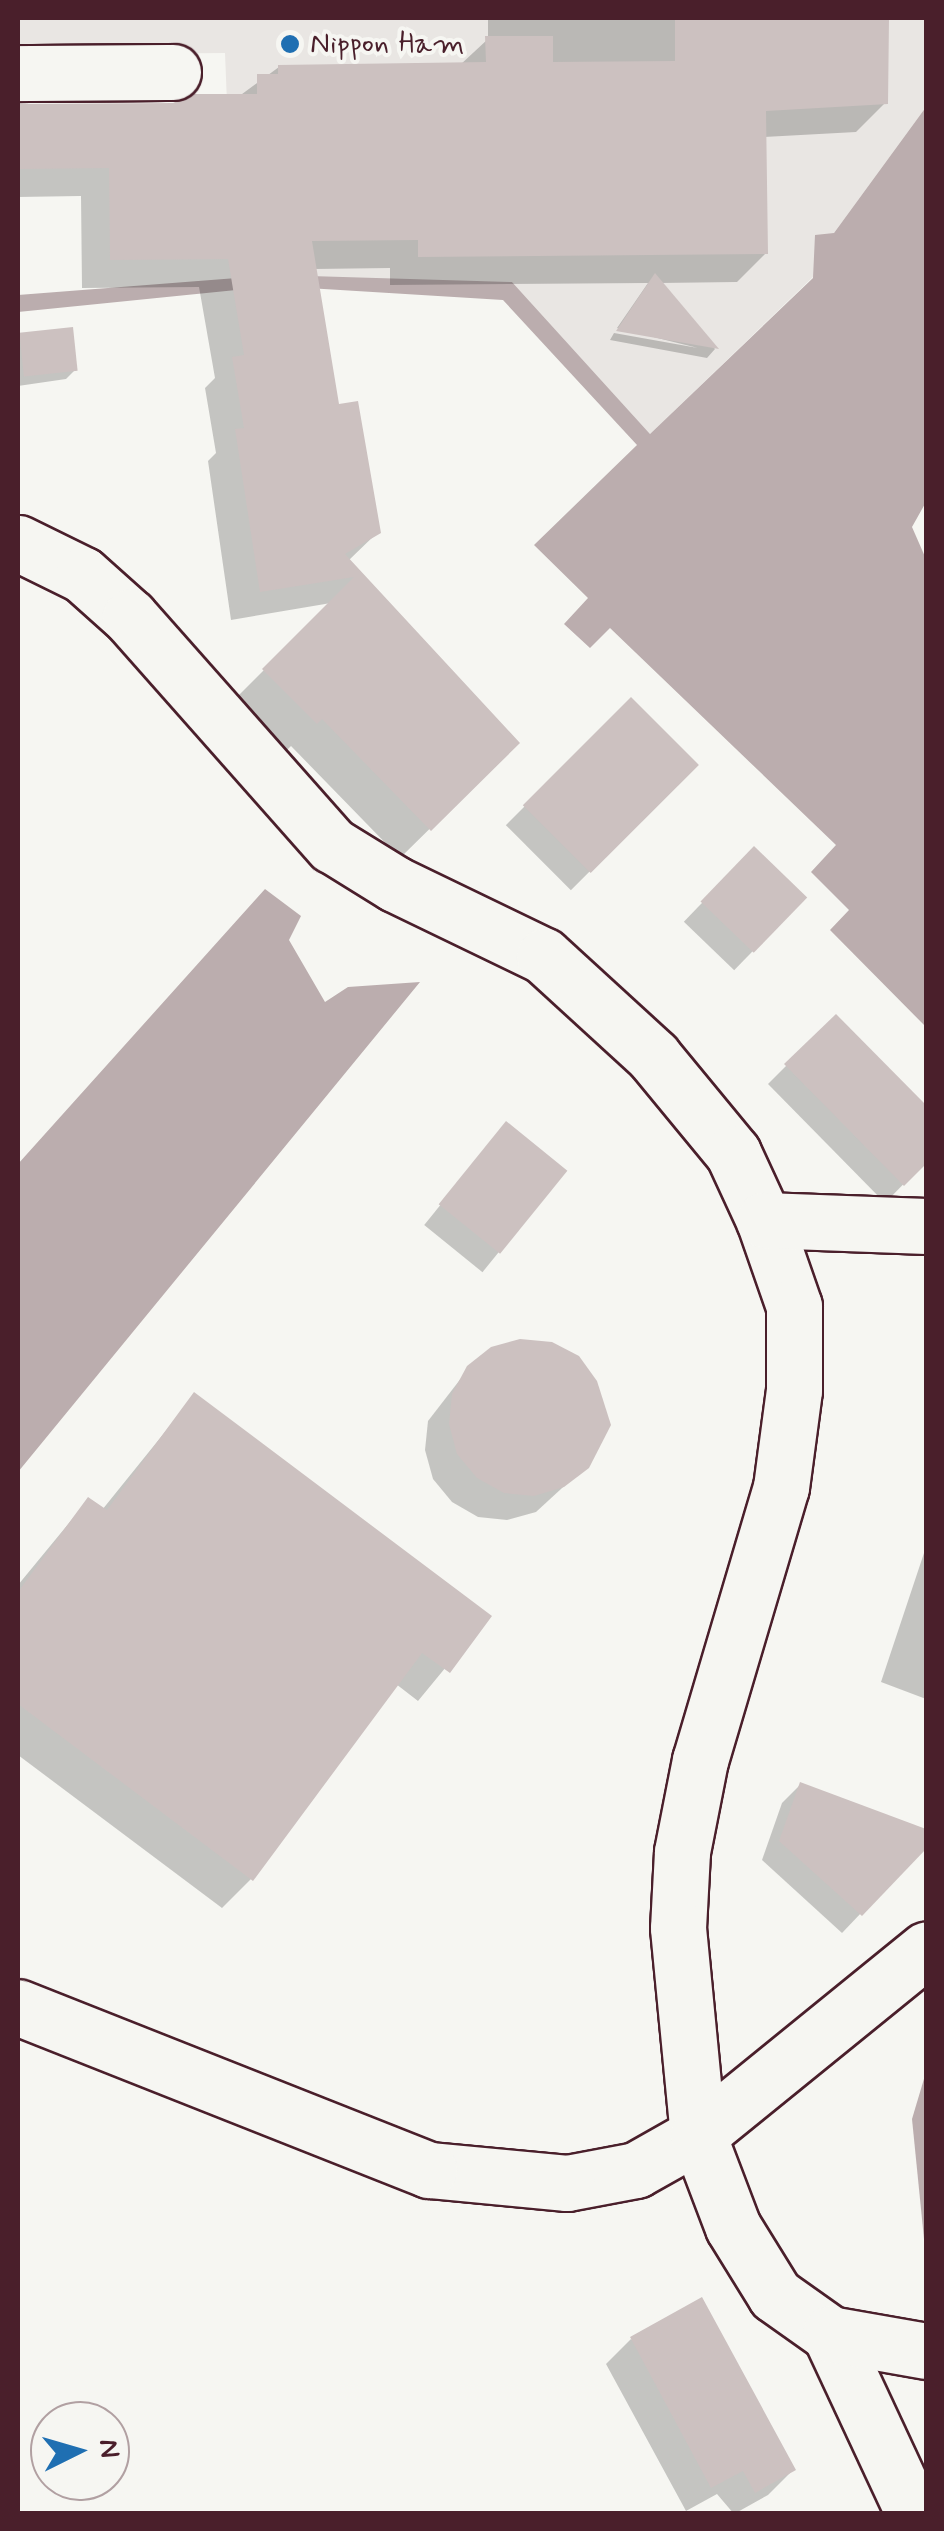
<!DOCTYPE html>
<html>
<head>
<meta charset="utf-8">
<style>
  body { margin:0 }
  #map { position:relative; width:944px; height:2531px; overflow:hidden; background:#f6f6f2; font-family:Mynerve,sans-serif }
  div>[style] { position:absolute }
  .built>* { inset:0; background:#e9e6e3 }
  .water>* { inset:0; background:#bbadae }
  .shadow>* { inset:0; background:#0003; transform-origin:0 0 }
  .building>* { inset:0; background:#ccc1c0; transform-origin:0 0 }
  .roads { filter:drop-shadow(2px 0 #4a1f2b) drop-shadow(-2px 0 #4a1f2b) drop-shadow(0 2px #4a1f2b) drop-shadow(0 -2px #4a1f2b) }
  .minor>* { height:55px; margin:-27.5px; padding:0 27.5px; transform-origin:27.5px; border-radius:27.5px; background:#f6f6f2 }
  .major>* { height:55px; margin:-27.5px; padding:0 27.5px; transform-origin:27.5px; border-radius:27.5px; background:#f6f6f2 }
  .highway>* { height:55px; margin:-27.5px; padding:0 27.5px; transform-origin:27.5px; border-radius:27.5px; background:#f6f6f2 }
  .dots>* { width:28px; height:28px; translate:-50% -50%; box-sizing:border-box; border:5px solid #f6f6f2; border-radius:50% }
  span { translate:-50% -50%; white-space:nowrap; text-align:center; line-height:1.15; -webkit-text-stroke:8px #f6f6f2; paint-order:stroke }
  .poi-label { font-size:30px; color:#4a1f2b }
  .left { translate:0 -50%; text-align:left }
  .frame { position:absolute; inset:0; border:20px solid #4a1f2b; pointer-events:none }
  .north { position:absolute; left:30px; top:2401px; width:100px; height:100px; box-sizing:border-box; background:#f6f6f2; border:2px solid #b1a0a2; border-radius:50%; rotate:85deg; font-size:28px; font-weight:700; line-height:40px; text-align:center; color:#4a1f2b }
  .north::after { content:''; display:block; margin:auto; width:35px; height:45px; background:#1f6fb2; clip-path:polygon(50% 0,100% 100%,50% 72%,0 100%) }
</style>
</head>
<body>
<div id="map">
  <div class="built">
    <div style="clip-path:polygon(18px 18px,926px 18px,926px 107px,834px 233px,813px 277px,650px 434px,512px 282px,234px 278px,225px 53px,18px 55px)"></div>
  </div>
  <div class="water">
    <div style="clip-path:polygon(926px 107px,926px 502px,912px 527px,926px 559px,926px 1027px,830px 930px,849px 910px,811px 872px,836px 845px,610px 628px,590px 648px,564px 624px,588px 598px,534px 545px,637px 445px,503px 300px,275px 286px,18px 312px,18px 295px,276px 275px,512px 282px,650px 434px,813px 278px,815px 235px,834px 233px)"></div>
    <div style="clip-path:polygon(265px 889px,301px 916px,289px 940px,325px 1002px,348px 987px,420px 982px,18px 1472px,18px 1164px)"></div>
    <div style="clip-path:polygon(926px 2072px,926px 2259px,912px 2119px)"></div>
  </div>
  <div class="shadow">
    <div style="clip-path:polygon(488px 18px,887px 18px,885px 103px,856px 132px,764px 137px,766px 253px,737px 282px,660px 283px,715px 349px,707px 358px,610px 340px,614px 333px,698px 348px,617px 328px,648px 283px,390px 285px,390px 268px,314px 269px,337px 407px,378px 532px,348px 561px,517px 743px,400px 858px,291px 746px,286px 751px,235px 699px,331px 603px,231px 620px,208px 461px,216px 453px,205px 388px,215px 378px,199px 287px,82px 288px,81px 196px,18px 197px,18px 110px,174px 106px,238px 97px,279px 67px,460px 65px,488px 39px)"></div>
    <div style="clip-path:polygon(20px 336px,75px 370px,66px 379px,18px 386px)"></div>
    <div style="left:631px;top:700px;width:92px;height:177px;rotate:45deg"></div>
    <div style="left:754px;top:849px;width:70px;height:101px;rotate:44deg"></div>
    <div style="clip-path:polygon(835px 1017px,926px 1109px,926px 1161px,885px 1203px,768px 1084px)"></div>
    <div style="left:506px;top:1124px;width:75px;height:130px;rotate:39deg"></div>
    <div style="clip-path:polygon(469px 1368px,586px 1466px,536px 1512px,507px 1520px,478px 1517px,452px 1502px,433px 1479px,425px 1450px,428px 1421px)"></div>
    <div style="clip-path:polygon(194px 1396px,488px 1616px,418px 1701px,396px 1684px,251px 1879px,222px 1908px,18px 1755px,18px 1585px,88px 1500px,102px 1510px)"></div>
    <div style="clip-path:polygon(926px 1547px,926px 1699px,881px 1682px)"></div>
    <div style="clip-path:polygon(800px 1785px,926px 1831px,926px 1845px,842px 1933px,762px 1860px,782px 1803px)"></div>
    <div style="clip-path:polygon(631px 2339px,793px 2470px,768px 2495px,734px 2514px,717px 2494px,686px 2511px,606px 2364px)"></div>
  </div>
  <div class="building">
    <div style="clip-path:polygon(675px 18px,889px 18px,888px 104px,766px 111px,768px 254px,418px 257px,418px 240px,312px 241px,339px 404px,358px 401px,381px 533px,345px 554px,520px 743px,431px 831px,322px 719px,317px 724px,262px 669px,354px 577px,260px 592px,235px 429px,244px 428px,232px 357px,244px 355px,228px 259px,110px 260px,109px 168px,20px 169px,19px 104px,173px 103px,193px 94px,257px 94px,257px 74px,278px 74px,278px 65px,486px 62px,485px 36px,553px 36px,553px 62px,675px 61px)"></div>
    <div style="clip-path:polygon(655px 273px,719px 349px,616px 331px)"></div>
    <div style="left:73px;top:327px;width:44px;height:54px;rotate:84deg"></div>
    <div style="left:631px;top:697px;width:96px;height:153px;rotate:45deg"></div>
    <div style="left:754px;top:846px;width:74px;height:77px;rotate:44deg"></div>
    <div style="clip-path:polygon(836px 1014px,926px 1105px,926px 1164px,904px 1186px,784px 1064px)"></div>
    <div style="left:506px;top:1121px;width:79px;height:107px;rotate:39deg"></div>
    <div style="clip-path:polygon(520px 1339px,552px 1342px,579px 1356px,597px 1381px,611px 1425px,589px 1468px,564px 1487px,534px 1496px,504px 1493px,477px 1478px,457px 1454px,449px 1424px,452px 1394px,467px 1366px,491px 1347px)"></div>
    <div style="clip-path:polygon(194px 1392px,492px 1616px,450px 1673px,422px 1653px,253px 1881px,18px 1704px,18px 1592px,88px 1497px,107px 1510px)"></div>
    <div style="clip-path:polygon(800px 1782px,926px 1829px,926px 1849px,862px 1916px,779px 1841px)"></div>
    <div style="clip-path:polygon(702px 2297px,796px 2470px,755px 2493px,743px 2471px,711px 2488px,630px 2337px)"></div>
  </div>
  <div class="roads">
    <div class="minor">
      <div style="left:18px;top:73px;width:155px;rotate:-0.4deg"></div>
      <div style="left:18px;top:543px;width:72px;rotate:26.2deg"></div>
      <div style="left:83px;top:575px;width:63px;rotate:41.8deg"></div>
      <div style="left:130px;top:617px;width:305px;rotate:48.5deg"></div>
      <div style="left:332px;top:845px;width:74px;rotate:31.8deg"></div>
      <div style="left:395px;top:884px;width:165px;rotate:25.8deg"></div>
      <div style="left:544px;top:956px;width:148px;rotate:42.5deg"></div>
      <div style="left:653px;top:1056px;width:126px;rotate:50.5deg"></div>
      <div style="left:733px;top:1153px;width:74px;rotate:65.2deg"></div>
      <div style="left:764px;top:1220px;width:91px;rotate:70.8deg"></div>
      <div style="left:794px;top:1306px;width:84px;rotate:90deg"></div>
      <div style="left:794px;top:1390px;width:98px;rotate:97.6deg"></div>
      <div style="left:781px;top:1487px;width:285px;rotate:106.5deg"></div>
      <div style="left:700px;top:1760px;width:94px;rotate:101.1deg"></div>
      <div style="left:682px;top:1852px;width:76px;rotate:93deg"></div>
      <div style="left:678px;top:1928px;width:208px;rotate:84.5deg"></div>
      <div style="left:698px;top:2135px;width:71px;rotate:150.6deg"></div>
      <div style="left:636px;top:2170px;width:70px;rotate:169.3deg"></div>
      <div style="left:567px;top:2183px;width:139px;rotate:-174.6deg"></div>
      <div style="left:429px;top:2170px;width:442px;rotate:-158.4deg"></div>
      <div style="left:764px;top:1220px;width:162px;rotate:2.1deg"></div>
      <div style="left:830px;top:2334px;width:199px;rotate:65deg"></div>
    </div>
    <div class="major">
      <div style="left:698px;top:2135px;width:98px;rotate:69.2deg"></div>
      <div style="left:733px;top:2227px;width:80px;rotate:58.3deg"></div>
      <div style="left:775px;top:2295px;width:67px;rotate:35.3deg"></div>
      <div style="left:830px;top:2334px;width:97px;rotate:10deg"></div>
    </div>
    <div class="highway">
      <div style="left:698px;top:2135px;width:294px;rotate:-39.1deg"></div>
    </div>
  </div>
  <div class="dots">
    <div style="left:290px;top:44px;background:#1f6fb2"></div>
  </div>
  <div class="poi-label">
    <span class="left" style="left:310px;top:44px">Nippon Ham</span>
  </div>
  <div class="frame"></div>
  <div class="north">N</div>
</div>
</body>
</html>
